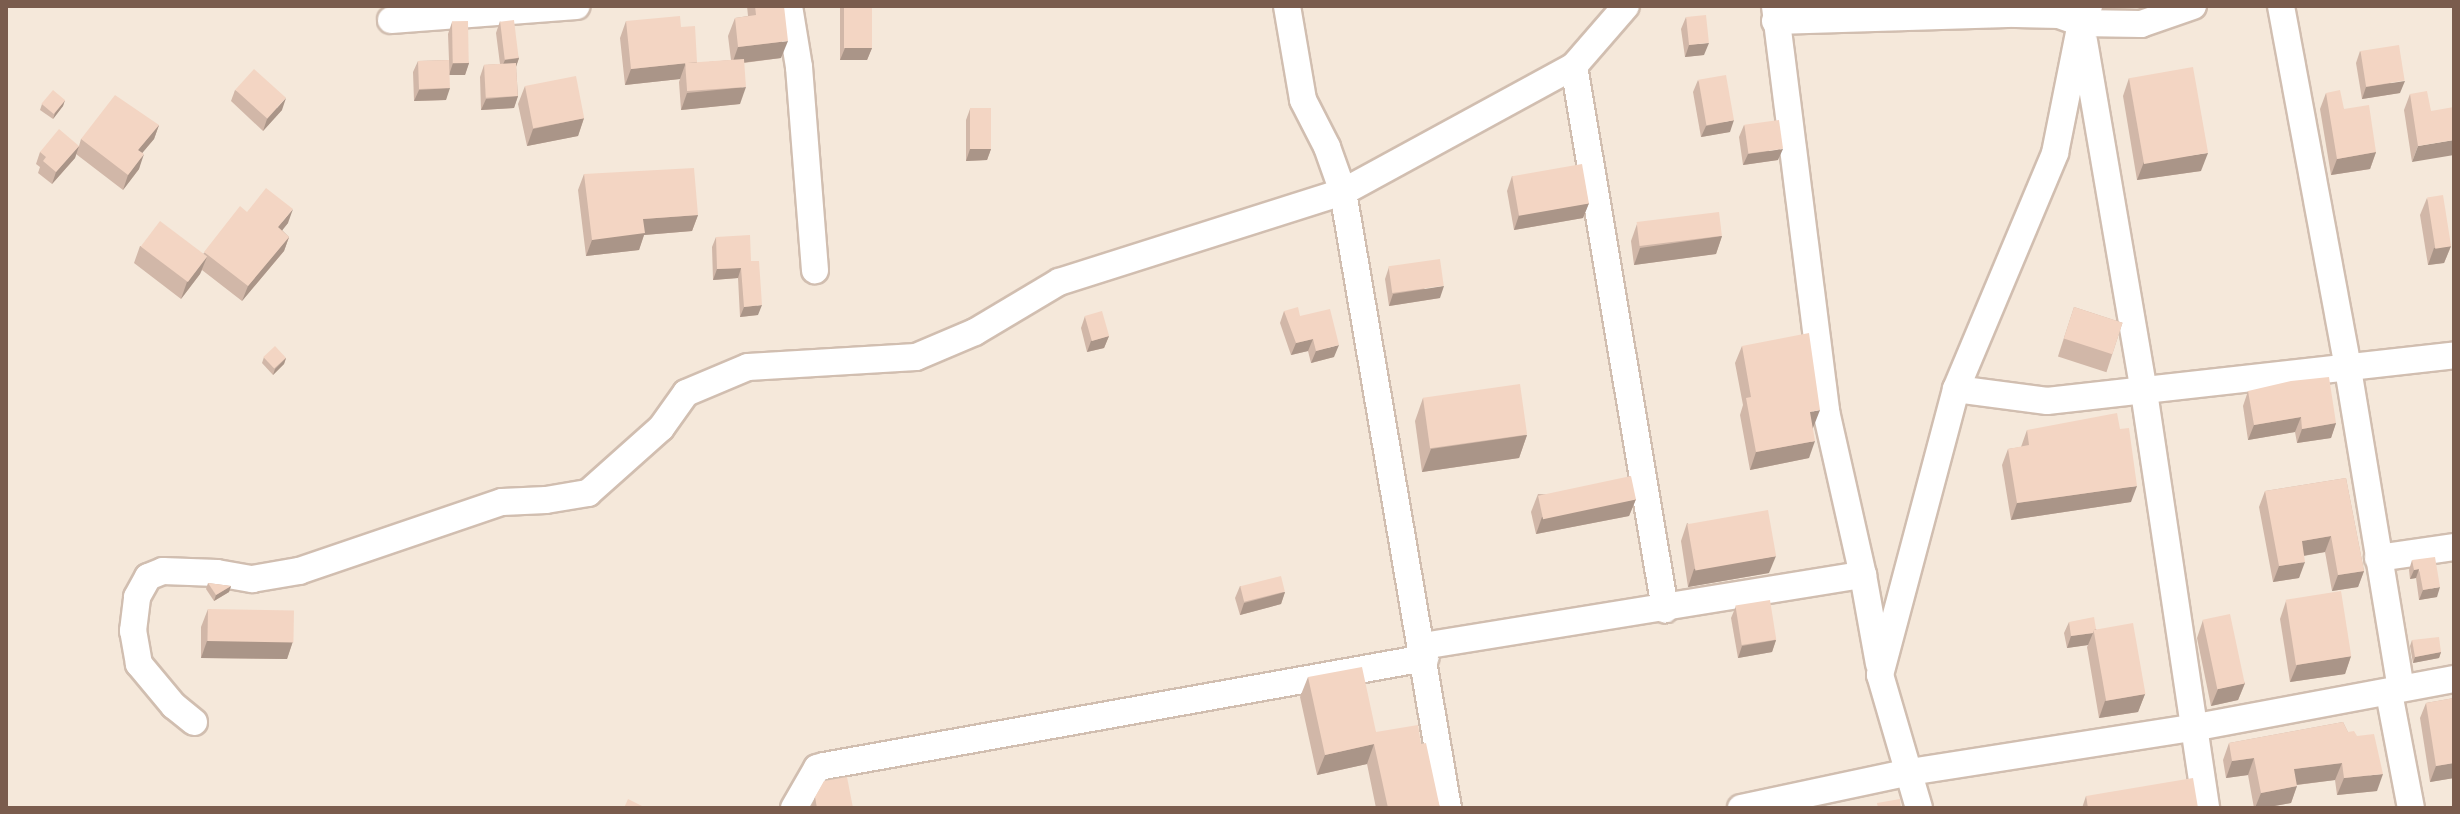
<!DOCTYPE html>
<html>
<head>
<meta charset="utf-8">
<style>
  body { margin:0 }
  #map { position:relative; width:2460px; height:814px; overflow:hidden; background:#fdf6ec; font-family:"Space Grotesk",sans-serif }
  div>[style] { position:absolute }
  .residential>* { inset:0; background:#f5e8da; transform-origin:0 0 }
  .roads { filter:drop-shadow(2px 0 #d1beb0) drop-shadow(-2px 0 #d1beb0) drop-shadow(0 2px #d1beb0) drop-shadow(0 -2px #d1beb0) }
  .minor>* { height:26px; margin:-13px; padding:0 13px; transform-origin:13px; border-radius:13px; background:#fff }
  .wall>* { inset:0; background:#d1b7a8; transform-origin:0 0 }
  .shaded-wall>* { inset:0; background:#aa9588 }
  .building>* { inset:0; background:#f3d5c3; transform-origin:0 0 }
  span { translate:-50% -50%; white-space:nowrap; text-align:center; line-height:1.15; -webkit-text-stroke:7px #fffaf3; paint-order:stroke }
  .frame { position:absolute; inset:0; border:8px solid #7a5c4d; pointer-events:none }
</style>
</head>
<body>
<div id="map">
  <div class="residential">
    <div style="left:6px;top:6px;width:2448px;height:802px"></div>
  </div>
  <div class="roads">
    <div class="minor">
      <div style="left:789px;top:6px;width:62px;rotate:80.7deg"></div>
      <div style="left:799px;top:67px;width:204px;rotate:85.5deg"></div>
      <div style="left:1287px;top:6px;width:95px;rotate:80.3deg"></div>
      <div style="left:1303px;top:100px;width:53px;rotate:62.9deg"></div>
      <div style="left:1327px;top:147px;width:48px;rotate:70.4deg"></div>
      <div style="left:1343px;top:192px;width:625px;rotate:80.33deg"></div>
      <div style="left:1775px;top:6px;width:408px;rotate:82.8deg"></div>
      <div style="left:1826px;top:411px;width:168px;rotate:77.3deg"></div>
      <div style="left:2281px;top:6px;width:369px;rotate:79.5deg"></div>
      <div style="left:2348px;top:369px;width:323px;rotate:80.6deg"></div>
      <div style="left:391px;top:20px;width:186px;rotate:-4.3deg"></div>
      <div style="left:1775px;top:21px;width:241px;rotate:-1.7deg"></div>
      <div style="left:2016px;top:14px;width:43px;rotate:1.3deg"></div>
      <div style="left:2059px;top:15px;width:23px;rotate:20deg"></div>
      <div style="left:2081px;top:23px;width:60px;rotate:1deg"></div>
      <div style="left:2141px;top:24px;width:55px;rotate:-19.1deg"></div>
      <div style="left:2084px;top:41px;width:356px;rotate:80.3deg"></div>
      <div style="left:2144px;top:392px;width:421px;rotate:81.5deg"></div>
      <div style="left:1574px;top:66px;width:551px;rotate:80.49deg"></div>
      <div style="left:1956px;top:389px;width:92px;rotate:7.5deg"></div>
      <div style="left:2047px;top:401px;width:410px;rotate:-6.4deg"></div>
      <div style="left:2378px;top:558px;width:77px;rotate:-8.2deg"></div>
      <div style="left:1423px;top:646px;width:446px;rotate:-9.2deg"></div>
      <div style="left:1863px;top:575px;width:90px;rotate:79.8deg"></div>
      <div style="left:2389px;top:693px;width:117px;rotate:79.2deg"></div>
      <div style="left:194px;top:722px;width:26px;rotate:-141deg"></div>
      <div style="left:174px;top:706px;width:55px;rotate:-129.8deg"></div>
      <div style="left:139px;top:664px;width:34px;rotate:-100deg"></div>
      <div style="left:133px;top:631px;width:34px;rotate:-83deg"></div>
      <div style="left:137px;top:597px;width:23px;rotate:-61deg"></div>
      <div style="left:148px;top:577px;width:16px;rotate:-22deg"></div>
      <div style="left:163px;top:571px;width:54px;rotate:2.1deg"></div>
      <div style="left:217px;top:573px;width:36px;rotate:10deg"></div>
      <div style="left:252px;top:579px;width:48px;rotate:-9.7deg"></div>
      <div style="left:299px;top:571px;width:214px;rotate:-18.8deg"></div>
      <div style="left:502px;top:502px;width:44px;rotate:-2.6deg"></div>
      <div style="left:546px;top:500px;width:43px;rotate:-9.5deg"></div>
      <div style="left:588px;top:493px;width:98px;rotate:-41.7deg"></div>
      <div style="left:661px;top:428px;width:43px;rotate:-54.5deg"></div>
      <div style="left:686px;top:393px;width:67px;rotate:-22.8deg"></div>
      <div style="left:748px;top:367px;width:168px;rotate:-3.4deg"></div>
      <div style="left:916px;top:357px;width:64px;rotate:-23deg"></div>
      <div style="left:975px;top:332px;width:98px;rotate:-30.8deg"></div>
      <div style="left:1059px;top:282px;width:298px;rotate:-17.6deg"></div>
      <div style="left:1343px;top:192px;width:263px;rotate:-28.6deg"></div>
      <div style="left:1574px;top:66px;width:79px;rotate:-49.1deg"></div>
      <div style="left:794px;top:808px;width:46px;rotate:-60.1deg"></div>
      <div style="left:817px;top:768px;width:7px;rotate:-16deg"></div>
      <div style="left:824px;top:766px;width:611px;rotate:-10.19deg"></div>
      <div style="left:1741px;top:808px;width:173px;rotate:-12deg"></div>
      <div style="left:1910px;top:772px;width:285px;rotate:-8.9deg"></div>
      <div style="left:2192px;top:728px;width:267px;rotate:-10.6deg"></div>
      <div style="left:1919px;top:808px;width:139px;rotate:-106.3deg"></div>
      <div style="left:1880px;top:675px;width:296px;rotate:-75.1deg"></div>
      <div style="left:1956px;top:389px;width:256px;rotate:-67.2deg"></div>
      <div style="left:2055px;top:153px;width:133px;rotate:-78.7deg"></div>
      <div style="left:2081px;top:23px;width:19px;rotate:-65deg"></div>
    </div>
  </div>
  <div class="wall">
    <div style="clip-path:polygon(747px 6px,784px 6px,781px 58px,744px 63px,740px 104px,681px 110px,679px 82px,680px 79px,625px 85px,620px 38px,626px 21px,681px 27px,697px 62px,697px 63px,731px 60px,728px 36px,735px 18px,748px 16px)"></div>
    <div style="clip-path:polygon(840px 6px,872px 6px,872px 48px,867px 60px,840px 60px)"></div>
    <div style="clip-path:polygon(1686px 17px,1704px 55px,1685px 57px,1681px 29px)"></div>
    <div style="clip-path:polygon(500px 21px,519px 58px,516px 66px,518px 96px,514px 108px,481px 110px,480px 77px,484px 65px,500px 64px,496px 33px)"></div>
    <div style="clip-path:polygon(452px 22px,469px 63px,465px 75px,449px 75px,446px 100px,414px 101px,413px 72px,418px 61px,449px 60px,448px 34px)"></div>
    <div style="clip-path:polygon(2360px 51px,2400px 93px,2362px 99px,2356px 63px)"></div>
    <div style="clip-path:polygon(2129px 78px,2201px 171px,2137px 180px,2123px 96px)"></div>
    <div style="clip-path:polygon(1698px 80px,1730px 132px,1701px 137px,1693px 92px)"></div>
    <div style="clip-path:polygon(525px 86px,584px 118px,578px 136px,527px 146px,518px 104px)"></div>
    <div style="clip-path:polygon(235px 90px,282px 110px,263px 131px,231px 101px)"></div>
    <div style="clip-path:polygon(2326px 93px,2344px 109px,2376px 152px,2370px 169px,2331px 175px,2320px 109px)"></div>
    <div style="clip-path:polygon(2410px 94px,2431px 111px,2412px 162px,2404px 110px)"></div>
    <div style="clip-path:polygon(65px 100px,63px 106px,53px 119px,40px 110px,42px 104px)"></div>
    <div style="clip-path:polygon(970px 109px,991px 149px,987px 160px,966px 161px,966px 120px)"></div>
    <div style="clip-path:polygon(159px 125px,154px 139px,142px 153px,139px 169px,123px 190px,76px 154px,75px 158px,52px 184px,38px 173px,40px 167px,36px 164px,40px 152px,79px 146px,81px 139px)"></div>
    <div style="clip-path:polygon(1744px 125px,1778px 160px,1743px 165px,1739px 137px)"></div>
    <div style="clip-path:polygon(584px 174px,698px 215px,692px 231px,644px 235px,639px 250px,586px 256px,578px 190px)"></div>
    <div style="clip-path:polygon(1512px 176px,1589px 203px,1583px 218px,1514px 230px,1507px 191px)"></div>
    <div style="clip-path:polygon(2427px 198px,2451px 246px,2444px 263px,2428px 265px,2420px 215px)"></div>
    <div style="clip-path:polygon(247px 212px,288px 223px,282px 230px,289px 237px,284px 251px,242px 301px,202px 270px,200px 274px,181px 299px,134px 263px,140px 246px,203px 254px)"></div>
    <div style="clip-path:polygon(1637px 224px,1722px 236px,1716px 254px,1634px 265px,1631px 241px)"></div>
    <div style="clip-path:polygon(716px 237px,751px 261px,758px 315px,740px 317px,738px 278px,713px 280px,712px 247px)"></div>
    <div style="clip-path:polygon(1389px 267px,1440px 298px,1389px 306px,1385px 279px)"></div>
    <div style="left:2074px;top:307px;width:51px;height:52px;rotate:18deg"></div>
    <div style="clip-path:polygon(1284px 311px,1300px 316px,1334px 357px,1311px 363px,1308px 351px,1291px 355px,1280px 323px)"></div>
    <div style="clip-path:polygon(1085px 316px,1109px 336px,1104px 348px,1087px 352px,1081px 328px)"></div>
    <div style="clip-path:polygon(1742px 346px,1813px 428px,1809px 458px,1750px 470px,1740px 415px,1743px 405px,1735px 363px)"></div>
    <div style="clip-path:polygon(264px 357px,286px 358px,284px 364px,273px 375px,262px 363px)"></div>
    <div style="clip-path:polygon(2248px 391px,2336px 423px,2331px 438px,2297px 443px,2295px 432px,2248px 440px,2243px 406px)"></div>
    <div style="clip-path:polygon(1423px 398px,1527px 435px,1519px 458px,1422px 472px,1415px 421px)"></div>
    <div style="clip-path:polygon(2120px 429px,2131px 502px,2011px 520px,2002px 465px,2008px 449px,2021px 447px,2027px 430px)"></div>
    <div style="clip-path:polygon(2346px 478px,2364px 571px,2358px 587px,2332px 591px,2325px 552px,2304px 556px,2299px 578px,2273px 582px,2259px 507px,2265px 491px)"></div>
    <div style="clip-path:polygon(1538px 494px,1636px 499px,1629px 516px,1536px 534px,1531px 512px)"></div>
    <div style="clip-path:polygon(1687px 523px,1769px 573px,1688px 587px,1681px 541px)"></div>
    <div style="clip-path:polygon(2412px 560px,2437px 597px,2419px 600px,2416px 578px,2410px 579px,2409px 570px)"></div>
    <div style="clip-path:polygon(208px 583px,231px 586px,229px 592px,214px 601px,206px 589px)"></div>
    <div style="clip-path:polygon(1240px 586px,1285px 592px,1281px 604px,1240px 615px,1235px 598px)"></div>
    <div style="clip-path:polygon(2286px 601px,2351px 656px,2345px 674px,2290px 682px,2280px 619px)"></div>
    <div style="clip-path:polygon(1736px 606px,1776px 640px,1772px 652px,1738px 658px,1731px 618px)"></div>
    <div style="clip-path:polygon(208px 609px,293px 641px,287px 659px,201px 658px,201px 627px)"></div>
    <div style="clip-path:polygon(2203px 620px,2245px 683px,2238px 700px,2211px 706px,2197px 638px)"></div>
    <div style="clip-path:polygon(2069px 622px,2096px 629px,2145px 694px,2138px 712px,2099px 718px,2087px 647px,2088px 645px,2067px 648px,2064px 633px)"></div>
    <div style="clip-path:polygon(2412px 640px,2441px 652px,2439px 658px,2413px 663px,2410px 646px)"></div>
    <div style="clip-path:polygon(1308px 677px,1376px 732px,1421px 744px,1440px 808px,1376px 808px,1367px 764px,1317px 775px,1300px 697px)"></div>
    <div style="clip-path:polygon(2454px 698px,2454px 778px,2430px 782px,2420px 718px,2426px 703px)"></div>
    <div style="clip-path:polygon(2343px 722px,2377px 791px,2337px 795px,2335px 780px,2297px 785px,2291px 803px,2263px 808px,2254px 808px,2248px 775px,2226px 778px,2223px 760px,2229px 743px)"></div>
    <div style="clip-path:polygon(2086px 796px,2198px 808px,2082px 808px)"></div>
    <div style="clip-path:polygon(815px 797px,853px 808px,811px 808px)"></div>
  </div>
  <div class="shaded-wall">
    <div style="clip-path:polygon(788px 41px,781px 58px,732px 64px,738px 47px)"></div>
    <div style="clip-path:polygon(1709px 43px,1704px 55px,1685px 57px,1689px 45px)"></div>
    <div style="clip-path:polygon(845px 48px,872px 48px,867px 60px,840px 60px)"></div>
    <div style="clip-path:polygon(519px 58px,515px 70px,500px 71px,505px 60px)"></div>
    <div style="clip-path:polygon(697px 62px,691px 78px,685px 65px,680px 79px,625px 85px,631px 69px)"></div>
    <div style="clip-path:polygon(453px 63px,469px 63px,465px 75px,449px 75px)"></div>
    <div style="clip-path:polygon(2405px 81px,2400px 93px,2362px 99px,2366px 87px)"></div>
    <div style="clip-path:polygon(746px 87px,740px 104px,681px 110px,687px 93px)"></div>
    <div style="clip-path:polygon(450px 88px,446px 100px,414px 101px,419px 90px)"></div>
    <div style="clip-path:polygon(518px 96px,514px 108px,481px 110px,486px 99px)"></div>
    <div style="clip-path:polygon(286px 98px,282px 110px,263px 131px,267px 119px)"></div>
    <div style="clip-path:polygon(65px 100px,63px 106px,53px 119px,55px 113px)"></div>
    <div style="clip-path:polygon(584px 118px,578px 136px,527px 146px,533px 129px)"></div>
    <div style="clip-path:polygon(1734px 120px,1730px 132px,1701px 137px,1706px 126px)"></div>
    <div style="clip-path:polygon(159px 125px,154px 139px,133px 164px,138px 150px)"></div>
    <div style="clip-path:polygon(2454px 140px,2454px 155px,2412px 162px,2418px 146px)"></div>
    <div style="clip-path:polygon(79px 146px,75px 158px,52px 184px,56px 172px)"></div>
    <div style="clip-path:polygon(970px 149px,991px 149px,987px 160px,966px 161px)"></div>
    <div style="clip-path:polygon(1783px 149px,1778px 160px,1743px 165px,1748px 154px)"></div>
    <div style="clip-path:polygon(2376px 152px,2370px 169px,2331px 175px,2337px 159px)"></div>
    <div style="clip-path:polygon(2208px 153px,2201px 171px,2137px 180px,2144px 162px)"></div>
    <div style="clip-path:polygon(144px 154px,139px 169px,123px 190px,128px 175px)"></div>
    <div style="clip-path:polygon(1589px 203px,1583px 218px,1514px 230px,1519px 215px)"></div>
    <div style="clip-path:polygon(293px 209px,288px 223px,273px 242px,278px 227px)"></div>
    <div style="clip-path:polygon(698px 215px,692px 231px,644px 235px,639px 250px,586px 256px,592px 240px,643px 219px)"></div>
    <div style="clip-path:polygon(1722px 236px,1716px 254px,1634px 265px,1640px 248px)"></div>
    <div style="clip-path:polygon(289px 237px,284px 251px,242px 301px,248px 286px)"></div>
    <div style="clip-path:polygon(2451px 246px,2444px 263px,2428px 265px,2434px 248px)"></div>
    <div style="clip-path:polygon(207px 257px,200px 274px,181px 299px,187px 282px)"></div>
    <div style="clip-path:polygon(741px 268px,738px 278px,713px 280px,717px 269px)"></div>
    <div style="clip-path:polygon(1444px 286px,1440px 298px,1389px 306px,1393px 294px)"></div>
    <div style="clip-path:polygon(762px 305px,758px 315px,740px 317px,744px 307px)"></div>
    <div style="clip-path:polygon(1109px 336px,1104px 348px,1087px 352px,1091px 341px)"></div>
    <div style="clip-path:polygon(1313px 339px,1308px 351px,1291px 355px,1296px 343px)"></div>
    <div style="clip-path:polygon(1339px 345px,1334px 357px,1311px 363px,1316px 351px)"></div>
    <div style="clip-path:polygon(286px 358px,284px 364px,273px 375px,275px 369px)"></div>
    <div style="clip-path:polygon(1820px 410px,1813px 428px,1803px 430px,1810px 412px)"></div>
    <div style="clip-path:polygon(2301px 417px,2295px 432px,2248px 440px,2254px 425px)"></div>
    <div style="clip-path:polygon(2336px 423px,2331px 438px,2297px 443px,2302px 429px)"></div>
    <div style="clip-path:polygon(1527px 435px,1519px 458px,1422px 472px,1431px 449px)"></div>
    <div style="clip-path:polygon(1815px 441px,1809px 458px,1750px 470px,1756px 452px)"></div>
    <div style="clip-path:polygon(2137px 486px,2131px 502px,2011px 520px,2017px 503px)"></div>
    <div style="clip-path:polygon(1636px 499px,1629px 516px,1536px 534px,1542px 517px)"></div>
    <div style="clip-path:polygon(2331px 536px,2325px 552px,2296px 557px,2302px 541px)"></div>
    <div style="clip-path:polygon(1776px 556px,1769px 573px,1688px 587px,1694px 569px)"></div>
    <div style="clip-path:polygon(2305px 562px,2299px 578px,2273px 582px,2279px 566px)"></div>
    <div style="clip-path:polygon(2419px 569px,2416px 578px,2410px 579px,2414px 570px)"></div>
    <div style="clip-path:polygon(2364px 571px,2358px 587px,2332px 591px,2338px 575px)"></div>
    <div style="clip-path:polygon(231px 586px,229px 592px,214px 601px,216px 595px)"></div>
    <div style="clip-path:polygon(2440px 587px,2437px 597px,2419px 600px,2423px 590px)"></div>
    <div style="clip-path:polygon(1285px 592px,1281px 604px,1240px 615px,1244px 603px)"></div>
    <div style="clip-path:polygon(2093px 633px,2088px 645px,2067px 648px,2071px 636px)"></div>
    <div style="clip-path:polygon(1776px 640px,1772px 652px,1738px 658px,1742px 646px)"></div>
    <div style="clip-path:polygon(207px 641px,293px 641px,287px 659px,201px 658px)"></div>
    <div style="clip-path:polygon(2441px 652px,2439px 658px,2413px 663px,2415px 657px)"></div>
    <div style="clip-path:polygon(2351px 656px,2345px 674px,2290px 682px,2297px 665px)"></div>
    <div style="clip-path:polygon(2245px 683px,2238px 700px,2211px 706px,2218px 689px)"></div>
    <div style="clip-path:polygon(2145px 694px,2138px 712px,2099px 718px,2105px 701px)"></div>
    <div style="clip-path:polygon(1374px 744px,1367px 764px,1317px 775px,1325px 755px)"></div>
    <div style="clip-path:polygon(2254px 758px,2248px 775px,2226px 778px,2232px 761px)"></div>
    <div style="clip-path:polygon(2342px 763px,2335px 780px,2287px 786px,2294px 769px)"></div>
    <div style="clip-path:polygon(2454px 763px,2454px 778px,2430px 782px,2436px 766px)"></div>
    <div style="clip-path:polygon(2383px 774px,2377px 791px,2337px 795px,2344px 778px)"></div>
    <div style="clip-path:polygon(2297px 786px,2291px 803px,2263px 808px,2255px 808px,2261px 793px)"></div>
  </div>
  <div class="building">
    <div style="clip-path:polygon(755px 6px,784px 6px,788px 41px,738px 47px,735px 18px,756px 15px)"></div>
    <div style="left:844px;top:6px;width:28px;height:42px"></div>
    <div style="left:1706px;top:15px;width:28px;height:20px;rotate:84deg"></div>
    <div style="clip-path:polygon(680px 16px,681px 27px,695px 26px,697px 62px,631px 69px,626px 21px)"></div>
    <div style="left:514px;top:20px;width:38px;height:14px;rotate:83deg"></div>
    <div style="left:468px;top:21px;width:42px;height:16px;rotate:89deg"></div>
    <div style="left:2399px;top:45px;width:36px;height:39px;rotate:81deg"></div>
    <div style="left:744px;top:59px;width:28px;height:59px;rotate:86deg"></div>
    <div style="left:449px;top:60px;width:28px;height:31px;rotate:88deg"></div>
    <div style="left:516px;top:63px;width:33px;height:32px;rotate:87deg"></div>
    <div style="left:2193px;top:67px;width:87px;height:65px;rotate:80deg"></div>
    <div style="left:254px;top:69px;width:43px;height:28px;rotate:42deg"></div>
    <div style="left:1726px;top:75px;width:46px;height:28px;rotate:80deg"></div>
    <div style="left:576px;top:76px;width:43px;height:52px;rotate:79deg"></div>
    <div style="left:53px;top:90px;width:16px;height:18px;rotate:40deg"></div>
    <div style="clip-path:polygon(2340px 90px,2344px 109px,2369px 105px,2376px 152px,2337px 159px,2326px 93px)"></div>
    <div style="clip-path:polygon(2427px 91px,2431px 111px,2454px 107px,2454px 140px,2418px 146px,2410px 94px)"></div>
    <div style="clip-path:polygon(115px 95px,159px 125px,138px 150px,144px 154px,128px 175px,81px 139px)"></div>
    <div style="left:991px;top:108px;width:41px;height:21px;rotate:90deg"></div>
    <div style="left:1779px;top:120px;width:29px;height:35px;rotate:82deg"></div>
    <div style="clip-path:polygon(59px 129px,79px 146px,56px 172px,43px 161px,46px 157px,40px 152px)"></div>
    <div style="left:1582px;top:164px;width:40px;height:71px;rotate:80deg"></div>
    <div style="clip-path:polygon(694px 168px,698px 215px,643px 219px,645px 233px,592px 240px,584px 174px)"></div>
    <div style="clip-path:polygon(266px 188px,293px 209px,278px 227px,289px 237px,248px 286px,204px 252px,240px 206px,247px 212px)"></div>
    <div style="left:2443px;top:195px;width:52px;height:16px;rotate:81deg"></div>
    <div style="left:1719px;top:212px;width:24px;height:83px;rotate:83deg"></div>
    <div style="left:160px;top:221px;width:59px;height:32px;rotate:37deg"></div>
    <div style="clip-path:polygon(750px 235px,751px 261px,759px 261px,762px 305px,744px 307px,741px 268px,717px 269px,716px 237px)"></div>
    <div style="left:1440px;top:259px;width:27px;height:52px;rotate:82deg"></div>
    <div style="clip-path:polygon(1298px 307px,1300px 316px,1330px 309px,1339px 345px,1316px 351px,1313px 339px,1296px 343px,1284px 311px)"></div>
    <div style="left:2074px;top:307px;width:51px;height:33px;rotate:18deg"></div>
    <div style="left:1102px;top:311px;width:26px;height:18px;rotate:74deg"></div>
    <div style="clip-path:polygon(1809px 333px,1820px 410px,1810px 412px,1815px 441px,1756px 452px,1746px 398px,1751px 397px,1742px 346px)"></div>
    <div style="left:275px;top:346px;width:16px;height:16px;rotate:47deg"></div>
    <div style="clip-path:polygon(2329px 377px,2336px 423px,2302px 429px,2301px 417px,2254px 425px,2248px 391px,2291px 381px)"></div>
    <div style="left:1520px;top:384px;width:51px;height:98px;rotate:82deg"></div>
    <div style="clip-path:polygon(2117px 413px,2120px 429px,2129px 428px,2137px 486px,2017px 503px,2008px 449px,2029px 445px,2027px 430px)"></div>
    <div style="left:1631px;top:476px;width:24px;height:95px;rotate:78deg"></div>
    <div style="clip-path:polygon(2346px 478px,2364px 571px,2338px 575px,2331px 536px,2302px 541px,2305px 562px,2279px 566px,2265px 491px)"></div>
    <div style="left:1768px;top:510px;width:47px;height:82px;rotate:80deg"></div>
    <div style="clip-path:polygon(2435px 557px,2440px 587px,2423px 590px,2419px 569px,2414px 570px,2412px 560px)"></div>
    <div style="left:1281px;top:576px;width:16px;height:42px;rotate:76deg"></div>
    <div style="clip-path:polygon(208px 583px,231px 586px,216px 595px)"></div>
    <div style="left:2341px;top:591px;width:66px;height:56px;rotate:81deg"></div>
    <div style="left:1770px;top:600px;width:40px;height:35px;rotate:81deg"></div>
    <div style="left:208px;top:609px;width:86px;height:32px;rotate:1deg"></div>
    <div style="left:2230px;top:614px;width:71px;height:28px;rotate:78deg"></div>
    <div style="clip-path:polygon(2094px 617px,2096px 629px,2094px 630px,2093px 633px,2071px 636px,2069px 622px)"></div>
    <div style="left:2133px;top:623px;width:72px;height:40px;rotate:80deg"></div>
    <div style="clip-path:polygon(2439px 637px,2441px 652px,2415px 657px,2412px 640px)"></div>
    <div style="clip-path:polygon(1362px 667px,1376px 732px,1418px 725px,1421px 744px,1426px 743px,1440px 808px,1388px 808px,1374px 744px,1325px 755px,1308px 677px)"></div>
    <div style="clip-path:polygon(2454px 698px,2454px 763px,2436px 766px,2426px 703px)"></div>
    <div style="clip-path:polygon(2343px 722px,2348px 732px,2354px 731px,2357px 736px,2374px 734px,2383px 774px,2344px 778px,2342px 763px,2294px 769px,2297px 786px,2261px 793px,2254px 758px,2232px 761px,2229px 743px)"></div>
    <div style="clip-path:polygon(847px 777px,853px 808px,817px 808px,815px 797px,824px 781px)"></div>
    <div style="clip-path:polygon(2193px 778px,2198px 808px,2088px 808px,2086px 796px)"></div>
    <div style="clip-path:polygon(628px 799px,646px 808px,624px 808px)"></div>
    <div style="clip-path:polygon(1900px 799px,1901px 808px,1878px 808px,1877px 803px)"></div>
  </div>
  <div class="frame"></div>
</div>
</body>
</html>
